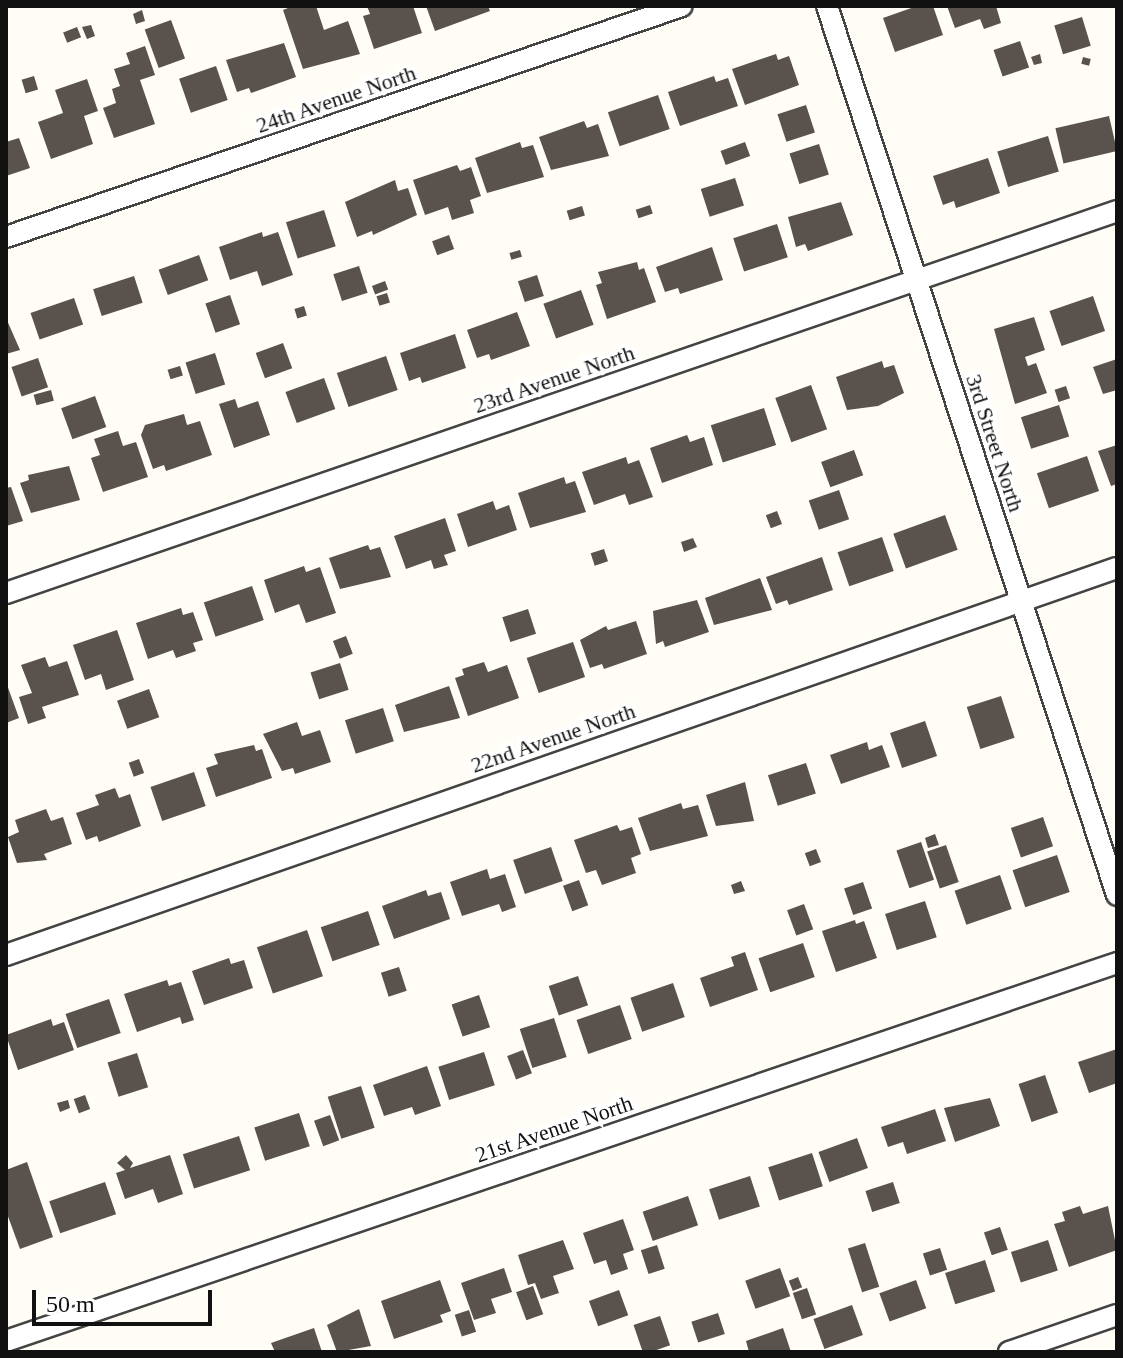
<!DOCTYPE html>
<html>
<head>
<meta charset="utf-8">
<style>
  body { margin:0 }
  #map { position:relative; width:1123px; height:1358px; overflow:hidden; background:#fffdf5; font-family:Georgia,serif }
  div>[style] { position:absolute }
  .building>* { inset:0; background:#5a524d; transform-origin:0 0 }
  .roads { filter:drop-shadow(2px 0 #444) drop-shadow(-2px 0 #444) drop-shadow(0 2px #444) drop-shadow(0 -2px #444) }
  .minor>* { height:20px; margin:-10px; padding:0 10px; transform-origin:10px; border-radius:10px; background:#fff }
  span { translate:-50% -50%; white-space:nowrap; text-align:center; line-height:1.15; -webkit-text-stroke:8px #fff; paint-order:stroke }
  .street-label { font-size:22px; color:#111 }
  .frame { position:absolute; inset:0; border:8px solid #111; pointer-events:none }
  .scale { position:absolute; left:32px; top:1290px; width:180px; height:36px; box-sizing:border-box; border:4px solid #111; border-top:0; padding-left:10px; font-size:24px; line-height:28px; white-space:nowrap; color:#111; -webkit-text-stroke:6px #fff; paint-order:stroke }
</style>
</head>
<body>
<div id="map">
  <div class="building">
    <div style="clip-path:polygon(293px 6px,316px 6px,324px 30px,348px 21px,360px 54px,303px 69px,283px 10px)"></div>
    <div style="clip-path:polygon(367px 6px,413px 6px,422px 33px,374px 49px,363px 16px,370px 14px)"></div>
    <div style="clip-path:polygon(426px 6px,488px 6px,490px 11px,435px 31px)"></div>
    <div style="clip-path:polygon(917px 6px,933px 6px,943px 35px,895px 52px,883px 18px)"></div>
    <div style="clip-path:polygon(947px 6px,996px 6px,1001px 23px,984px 29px,980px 19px,955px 28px)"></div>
    <div style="clip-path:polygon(142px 10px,145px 21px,136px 24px,133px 14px)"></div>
    <div style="left:1082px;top:17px;width:30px;height:29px;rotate:73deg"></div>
    <div style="left:171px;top:20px;width:41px;height:28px;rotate:70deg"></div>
    <div style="clip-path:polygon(91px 25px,95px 36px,87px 39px,82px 27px)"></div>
    <div style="left:77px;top:27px;width:11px;height:15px;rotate:68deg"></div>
    <div style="left:1020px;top:41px;width:28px;height:28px;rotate:71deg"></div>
    <div style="clip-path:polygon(284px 43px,296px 77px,251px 93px,249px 88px,237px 92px,226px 60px)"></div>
    <div style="clip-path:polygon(145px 46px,155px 75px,140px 80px,155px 124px,114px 138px,103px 108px,116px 103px,112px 89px,120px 86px,114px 69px,130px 64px,126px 53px)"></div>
    <div style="clip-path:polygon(776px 54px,778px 60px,789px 56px,799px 85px,745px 105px,732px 69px)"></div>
    <div style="clip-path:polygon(1040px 54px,1042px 63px,1034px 65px,1031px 57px)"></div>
    <div style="left:1083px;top:57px;width:8px;height:7px;rotate:14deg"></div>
    <div style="left:216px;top:66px;width:36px;height:39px;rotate:71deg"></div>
    <div style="left:34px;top:76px;width:14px;height:13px;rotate:73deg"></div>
    <div style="clip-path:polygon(714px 76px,716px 82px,728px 78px,738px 106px,680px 126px,668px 92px)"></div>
    <div style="clip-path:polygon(87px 79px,98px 111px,84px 116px,93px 144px,51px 159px,38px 122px,63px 113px,55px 90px)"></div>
    <div style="left:658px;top:95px;width:36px;height:53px;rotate:71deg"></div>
    <div style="left:806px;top:105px;width:29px;height:30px;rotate:72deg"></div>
    <div style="left:1109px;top:116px;width:36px;height:55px;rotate:77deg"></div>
    <div style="clip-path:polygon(584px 121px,587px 128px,598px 124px,609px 156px,551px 170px,539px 137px)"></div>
    <div style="left:1048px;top:136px;width:37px;height:53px;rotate:73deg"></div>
    <div style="clip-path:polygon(19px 138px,30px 168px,6px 176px,6px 142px)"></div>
    <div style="clip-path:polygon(520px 142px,522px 148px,533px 145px,544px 177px,487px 193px,475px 158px)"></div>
    <div style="left:745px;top:142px;width:15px;height:26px;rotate:70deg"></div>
    <div style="left:819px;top:144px;width:32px;height:31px;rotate:72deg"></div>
    <div style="clip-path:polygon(988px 158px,1000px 193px,956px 208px,954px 201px,943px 205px,933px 176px)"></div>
    <div style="clip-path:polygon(457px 165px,460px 171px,471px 167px,481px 196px,470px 200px,474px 213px,452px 220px,448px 207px,425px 215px,413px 180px)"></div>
    <div style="left:735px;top:178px;width:29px;height:36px;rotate:72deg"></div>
    <div style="clip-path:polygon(395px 180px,398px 191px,408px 188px,417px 215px,373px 235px,372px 231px,357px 237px,345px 202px)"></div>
    <div style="clip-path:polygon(841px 202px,853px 235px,808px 251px,805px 244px,796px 247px,788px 217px)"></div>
    <div style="left:650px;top:205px;width:9px;height:15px;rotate:72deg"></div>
    <div style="left:582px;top:206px;width:10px;height:16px;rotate:73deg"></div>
    <div style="left:324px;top:210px;width:38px;height:40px;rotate:72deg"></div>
    <div style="left:777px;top:224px;width:35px;height:46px;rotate:72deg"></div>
    <div style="clip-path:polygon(262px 232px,263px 237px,278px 232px,293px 275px,262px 286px,257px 271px,230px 280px,219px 247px)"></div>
    <div style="left:449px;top:235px;width:15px;height:18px;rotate:70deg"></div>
    <div style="clip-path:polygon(712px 247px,723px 280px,680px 294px,678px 288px,665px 292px,656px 267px)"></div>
    <div style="left:520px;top:250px;width:7px;height:11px;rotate:74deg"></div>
    <div style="left:199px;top:255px;width:27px;height:43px;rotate:70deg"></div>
    <div style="clip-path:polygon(637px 262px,639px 270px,644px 268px,656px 302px,607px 319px,596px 285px,602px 283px,598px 272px)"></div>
    <div style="left:359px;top:266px;width:28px;height:27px;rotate:72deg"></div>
    <div style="left:537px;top:275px;width:22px;height:20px;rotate:72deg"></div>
    <div style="left:134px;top:276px;width:28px;height:43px;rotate:72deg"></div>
    <div style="left:385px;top:281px;width:9px;height:14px;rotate:69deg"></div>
    <div style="left:581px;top:290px;width:37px;height:40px;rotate:70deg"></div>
    <div style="left:387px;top:293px;width:10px;height:11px;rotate:73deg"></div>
    <div style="left:230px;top:295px;width:31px;height:26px;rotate:71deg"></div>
    <div style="left:1093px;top:296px;width:37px;height:46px;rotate:71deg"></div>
    <div style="left:74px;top:298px;width:28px;height:46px;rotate:71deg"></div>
    <div style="left:304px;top:306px;width:10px;height:10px;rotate:73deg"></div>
    <div style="clip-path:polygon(517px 312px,530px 346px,491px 360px,489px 354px,477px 358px,467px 330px)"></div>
    <div style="clip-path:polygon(1034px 317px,1045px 350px,1025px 357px,1028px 366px,1036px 363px,1047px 393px,1015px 404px,994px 329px)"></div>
    <div style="clip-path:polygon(6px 318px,20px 350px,6px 354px)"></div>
    <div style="clip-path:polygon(455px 334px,466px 368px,422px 383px,420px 377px,409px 381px,400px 353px)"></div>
    <div style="left:283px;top:343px;width:27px;height:29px;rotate:70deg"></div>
    <div style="left:215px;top:353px;width:33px;height:31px;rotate:72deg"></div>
    <div style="left:386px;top:356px;width:36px;height:52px;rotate:71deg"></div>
    <div style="left:38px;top:358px;width:31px;height:28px;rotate:71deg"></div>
    <div style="clip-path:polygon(1117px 359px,1117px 390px,1103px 394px,1093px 367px)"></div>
    <div style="clip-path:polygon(882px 361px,884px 368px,894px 365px,904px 393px,878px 406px,847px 410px,836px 377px)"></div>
    <div style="left:180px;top:366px;width:10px;height:13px;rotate:73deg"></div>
    <div style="left:324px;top:378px;width:33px;height:41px;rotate:70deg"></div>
    <div style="left:811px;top:385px;width:47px;height:38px;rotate:70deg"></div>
    <div style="left:1066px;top:386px;width:13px;height:12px;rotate:72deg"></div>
    <div style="left:51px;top:390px;width:11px;height:18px;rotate:75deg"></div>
    <div style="left:95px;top:396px;width:33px;height:36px;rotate:70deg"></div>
    <div style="clip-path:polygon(235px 399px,238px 408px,258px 401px,270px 435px,234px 448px,219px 404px)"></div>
    <div style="left:1059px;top:405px;width:33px;height:40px;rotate:72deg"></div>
    <div style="left:764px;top:408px;width:39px;height:56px;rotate:72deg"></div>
    <div style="clip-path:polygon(184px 414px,187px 425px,200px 421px,212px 455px,166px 471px,164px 465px,153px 469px,141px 435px,145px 425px)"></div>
    <div style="clip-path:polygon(118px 431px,123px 446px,136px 442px,148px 477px,103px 492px,91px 458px,100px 455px,94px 439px)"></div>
    <div style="clip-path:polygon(687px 435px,690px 442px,704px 437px,713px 465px,662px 483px,650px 448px)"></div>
    <div style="clip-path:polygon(1117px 445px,1117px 484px,1111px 486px,1098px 451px)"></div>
    <div style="left:854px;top:450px;width:27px;height:35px;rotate:70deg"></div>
    <div style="left:1087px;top:456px;width:37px;height:53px;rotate:71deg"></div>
    <div style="clip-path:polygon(626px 457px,628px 464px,639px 460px,653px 497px,629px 505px,625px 494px,594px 505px,582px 472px)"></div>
    <div style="clip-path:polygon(69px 466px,80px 500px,31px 513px,20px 483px,29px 480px,28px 475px)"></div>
    <div style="clip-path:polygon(564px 477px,566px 484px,575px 481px,586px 512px,530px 528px,518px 493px)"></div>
    <div style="clip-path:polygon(11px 487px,23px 521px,6px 526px,6px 488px)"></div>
    <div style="left:839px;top:490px;width:31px;height:32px;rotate:71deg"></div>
    <div style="clip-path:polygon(493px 501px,496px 510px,509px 505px,517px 530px,468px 547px,457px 514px)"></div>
    <div style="left:777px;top:511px;width:14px;height:12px;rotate:69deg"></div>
    <div style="left:945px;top:515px;width:37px;height:55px;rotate:70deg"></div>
    <div style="clip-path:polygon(445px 518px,456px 551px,444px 555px,448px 565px,434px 569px,431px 560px,406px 569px,394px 536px)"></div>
    <div style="left:882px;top:537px;width:36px;height:47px;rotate:71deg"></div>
    <div style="clip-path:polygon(693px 538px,697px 547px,684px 552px,681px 542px)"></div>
    <div style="clip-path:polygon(368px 545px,370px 550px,380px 547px,391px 577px,340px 589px,329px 558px)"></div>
    <div style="left:604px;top:549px;width:13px;height:14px;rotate:72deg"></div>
    <div style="clip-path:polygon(822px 557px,833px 590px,789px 605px,787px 600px,776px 604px,766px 577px)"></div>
    <div style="clip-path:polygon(304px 566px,306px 572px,320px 567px,336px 613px,306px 623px,299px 604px,275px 613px,264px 580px)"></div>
    <div style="clip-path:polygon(760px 578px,772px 610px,714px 625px,705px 598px)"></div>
    <div style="left:252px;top:586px;width:36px;height:51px;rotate:71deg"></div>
    <div style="clip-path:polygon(697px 600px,709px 632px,665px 647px,663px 641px,656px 644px,653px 611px)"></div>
    <div style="clip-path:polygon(181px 608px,183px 615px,193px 612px,203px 640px,193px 643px,196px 651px,176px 658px,173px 650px,148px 659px,136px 623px)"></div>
    <div style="left:528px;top:609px;width:26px;height:27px;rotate:72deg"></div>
    <div style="clip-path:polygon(636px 621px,647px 654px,604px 669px,602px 664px,590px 668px,580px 640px,606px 626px,608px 630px)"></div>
    <div style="clip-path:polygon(117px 630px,134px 680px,106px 690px,101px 674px,85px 680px,73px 645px)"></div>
    <div style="left:346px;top:636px;width:19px;height:14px;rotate:69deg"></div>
    <div style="left:573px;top:642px;width:37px;height:49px;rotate:71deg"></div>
    <div style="clip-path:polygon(45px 657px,49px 667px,67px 661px,79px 695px,42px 707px,46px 718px,28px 724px,19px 697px,32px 693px,21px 665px)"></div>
    <div style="clip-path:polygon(484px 662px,488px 672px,507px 665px,519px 698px,468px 716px,455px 678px,464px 675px,462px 669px)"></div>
    <div style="left:340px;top:663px;width:28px;height:31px;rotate:72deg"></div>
    <div style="clip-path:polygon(6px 682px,19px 718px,6px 723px)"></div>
    <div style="clip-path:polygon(449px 686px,460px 718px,404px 732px,395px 705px)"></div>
    <div style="left:149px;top:689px;width:30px;height:34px;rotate:70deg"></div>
    <div style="left:1001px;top:696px;width:44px;height:36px;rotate:72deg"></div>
    <div style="left:383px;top:708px;width:35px;height:40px;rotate:72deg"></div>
    <div style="left:925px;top:721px;width:37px;height:37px;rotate:71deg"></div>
    <div style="clip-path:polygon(297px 722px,302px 736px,320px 730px,331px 762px,295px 774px,293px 768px,282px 771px,263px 734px)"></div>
    <div style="clip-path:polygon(867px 742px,869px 750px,882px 745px,890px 767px,841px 784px,830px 755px)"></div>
    <div style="clip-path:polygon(254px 745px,256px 751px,262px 749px,272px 778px,216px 797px,206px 768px,218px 764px,214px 754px)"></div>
    <div style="left:139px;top:759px;width:15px;height:11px;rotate:70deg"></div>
    <div style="left:806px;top:763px;width:32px;height:40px;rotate:72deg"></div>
    <div style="left:194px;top:772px;width:36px;height:46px;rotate:71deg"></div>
    <div style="clip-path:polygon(745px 782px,754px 821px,716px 826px,706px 795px)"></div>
    <div style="clip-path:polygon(115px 788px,119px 798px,130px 794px,141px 826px,99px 842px,97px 836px,86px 840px,76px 813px,99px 805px,95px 795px)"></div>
    <div style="clip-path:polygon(681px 803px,683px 809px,698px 805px,708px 836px,650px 851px,638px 818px)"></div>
    <div style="clip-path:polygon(46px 809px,51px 821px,63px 817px,72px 844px,44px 854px,47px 860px,17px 863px,8px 837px,19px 832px,15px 820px)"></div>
    <div style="left:1043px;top:817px;width:31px;height:34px;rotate:71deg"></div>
    <div style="clip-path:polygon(617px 825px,620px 831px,632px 827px,641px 854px,631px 858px,636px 873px,602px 885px,596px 870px,586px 873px,574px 840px)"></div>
    <div style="clip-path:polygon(935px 834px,939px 845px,928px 848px,925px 838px)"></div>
    <div style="left:921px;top:842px;width:40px;height:26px;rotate:71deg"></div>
    <div style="left:946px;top:845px;width:39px;height:20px;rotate:71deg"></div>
    <div style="left:551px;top:847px;width:36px;height:40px;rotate:71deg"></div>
    <div style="left:816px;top:849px;width:14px;height:12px;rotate:69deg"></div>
    <div style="left:1057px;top:855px;width:39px;height:47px;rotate:71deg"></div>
    <div style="clip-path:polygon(487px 869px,490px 879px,505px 874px,516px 907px,502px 912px,499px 904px,462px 916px,450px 882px)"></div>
    <div style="left:1000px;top:875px;width:36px;height:48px;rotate:71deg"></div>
    <div style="left:579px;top:880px;width:27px;height:17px;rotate:70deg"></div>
    <div style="clip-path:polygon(741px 881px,745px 891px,734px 894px,731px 885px)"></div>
    <div style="left:863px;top:882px;width:28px;height:20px;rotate:71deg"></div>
    <div style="clip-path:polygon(426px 890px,428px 896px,441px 892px,450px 919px,394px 939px,382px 906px)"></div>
    <div style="left:925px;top:901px;width:38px;height:42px;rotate:72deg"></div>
    <div style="left:804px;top:904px;width:27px;height:18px;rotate:70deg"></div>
    <div style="left:368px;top:911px;width:36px;height:50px;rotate:71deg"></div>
    <div style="clip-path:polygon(855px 920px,856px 924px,864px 921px,877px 958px,836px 972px,822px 931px)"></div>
    <div style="left:307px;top:930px;width:49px;height:53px;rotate:71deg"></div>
    <div style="left:803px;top:943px;width:36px;height:47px;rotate:71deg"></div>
    <div style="clip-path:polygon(745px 952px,758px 990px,710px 1007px,700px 978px,734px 966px,731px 957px)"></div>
    <div style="clip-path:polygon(229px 958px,231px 964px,244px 960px,253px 988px,204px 1005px,192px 971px)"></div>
    <div style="left:399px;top:967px;width:25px;height:19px;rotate:72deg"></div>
    <div style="left:578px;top:976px;width:31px;height:31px;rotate:71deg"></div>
    <div style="clip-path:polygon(167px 980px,169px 986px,181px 982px,194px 1020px,182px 1024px,180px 1017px,137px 1032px,124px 994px)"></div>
    <div style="left:673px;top:983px;width:36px;height:45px;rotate:71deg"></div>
    <div style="left:479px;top:995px;width:34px;height:29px;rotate:71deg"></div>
    <div style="left:109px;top:999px;width:36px;height:46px;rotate:71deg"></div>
    <div style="left:620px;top:1005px;width:36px;height:46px;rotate:71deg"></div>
    <div style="left:554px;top:1018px;width:41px;height:36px;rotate:72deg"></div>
    <div style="clip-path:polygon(51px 1019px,53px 1026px,64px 1022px,74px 1050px,18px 1070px,6px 1035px)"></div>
    <div style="clip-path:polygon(1117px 1049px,1117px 1083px,1089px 1093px,1078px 1062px)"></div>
    <div style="left:523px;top:1050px;width:25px;height:17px;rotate:69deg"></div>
    <div style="left:484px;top:1052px;width:35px;height:48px;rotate:72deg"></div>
    <div style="left:137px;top:1053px;width:36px;height:31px;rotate:72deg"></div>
    <div style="clip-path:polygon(427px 1066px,441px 1106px,415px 1115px,412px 1107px,384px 1116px,373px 1085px)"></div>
    <div style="left:1045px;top:1075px;width:40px;height:28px;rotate:71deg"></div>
    <div style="left:361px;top:1086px;width:44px;height:35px;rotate:72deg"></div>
    <div style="left:85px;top:1095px;width:15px;height:12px;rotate:70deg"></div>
    <div style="clip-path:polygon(990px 1098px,1000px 1126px,955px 1142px,944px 1108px)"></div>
    <div style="clip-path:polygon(68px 1100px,70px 1108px,60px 1112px,57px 1103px)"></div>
    <div style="clip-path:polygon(935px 1109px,946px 1141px,907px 1154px,903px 1142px,888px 1147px,881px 1127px)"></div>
    <div style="left:299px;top:1113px;width:35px;height:47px;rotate:72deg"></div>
    <div style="left:330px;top:1115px;width:27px;height:17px;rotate:70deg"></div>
    <div style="left:239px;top:1136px;width:36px;height:59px;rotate:72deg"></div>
    <div style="left:857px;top:1138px;width:32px;height:41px;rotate:70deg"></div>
    <div style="left:812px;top:1153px;width:35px;height:46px;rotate:72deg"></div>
    <div style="clip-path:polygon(126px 1155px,133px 1163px,130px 1168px,170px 1155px,183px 1194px,158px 1203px,153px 1189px,125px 1199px,116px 1173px,125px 1170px,117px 1163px)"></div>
    <div style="clip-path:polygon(27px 1162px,53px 1237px,20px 1249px,6px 1211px,6px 1170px)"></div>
    <div style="left:750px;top:1176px;width:32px;height:43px;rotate:72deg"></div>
    <div style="left:105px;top:1182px;width:34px;height:59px;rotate:71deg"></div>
    <div style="left:893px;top:1182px;width:22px;height:29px;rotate:72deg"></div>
    <div style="left:688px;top:1196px;width:31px;height:48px;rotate:71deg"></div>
    <div style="clip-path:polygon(1080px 1206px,1083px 1214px,1108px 1206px,1117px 1250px,1069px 1267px,1054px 1224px,1065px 1221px,1062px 1212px)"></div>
    <div style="clip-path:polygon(623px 1219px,634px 1250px,623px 1254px,628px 1269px,611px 1275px,606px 1260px,594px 1264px,583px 1233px)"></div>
    <div style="left:1000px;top:1227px;width:24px;height:17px;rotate:71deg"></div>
    <div style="clip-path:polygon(563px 1240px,574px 1269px,553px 1276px,559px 1293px,541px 1299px,535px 1283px,528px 1285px,518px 1255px)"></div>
    <div style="left:1048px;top:1240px;width:32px;height:39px;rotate:72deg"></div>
    <div style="left:865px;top:1243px;width:46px;height:18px;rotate:72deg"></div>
    <div style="left:657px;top:1245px;width:25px;height:17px;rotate:72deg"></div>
    <div style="left:940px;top:1248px;width:23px;height:18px;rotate:72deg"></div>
    <div style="left:985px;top:1260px;width:33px;height:42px;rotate:72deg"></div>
    <div style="clip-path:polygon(504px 1268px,512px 1292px,491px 1299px,496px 1313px,474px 1320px,461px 1283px)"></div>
    <div style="left:780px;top:1268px;width:30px;height:37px;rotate:70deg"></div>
    <div style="left:798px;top:1277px;width:11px;height:10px;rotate:68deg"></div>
    <div style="clip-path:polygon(440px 1280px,451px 1311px,440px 1315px,443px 1322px,394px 1339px,381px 1301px)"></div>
    <div style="left:916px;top:1280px;width:30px;height:39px;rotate:70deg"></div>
    <div style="left:533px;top:1286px;width:30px;height:18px;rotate:70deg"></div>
    <div style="left:807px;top:1288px;width:28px;height:15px;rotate:71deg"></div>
    <div style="left:619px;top:1290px;width:27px;height:32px;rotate:70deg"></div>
    <div style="left:852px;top:1305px;width:32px;height:41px;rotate:70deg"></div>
    <div style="clip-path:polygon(359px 1309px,371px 1346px,337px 1352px,327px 1325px)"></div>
    <div style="left:469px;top:1310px;width:23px;height:15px;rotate:72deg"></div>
    <div style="left:718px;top:1313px;width:22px;height:28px;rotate:72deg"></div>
    <div style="left:660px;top:1316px;width:31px;height:28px;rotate:71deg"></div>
    <div style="clip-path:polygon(314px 1328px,322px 1352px,275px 1352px,271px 1343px)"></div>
    <div style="clip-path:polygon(783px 1328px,791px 1352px,749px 1352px,746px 1341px)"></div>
  </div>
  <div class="roads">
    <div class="minor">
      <div style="left:827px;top:6px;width:935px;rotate:71.93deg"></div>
      <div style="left:6px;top:237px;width:714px;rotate:-18.87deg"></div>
      <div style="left:6px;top:593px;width:1175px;rotate:-18.97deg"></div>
      <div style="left:6px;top:955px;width:1176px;rotate:-19.21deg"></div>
      <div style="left:6px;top:1341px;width:1174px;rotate:-18.79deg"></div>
      <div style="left:1009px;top:1352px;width:114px;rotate:-18.9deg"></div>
    </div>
  </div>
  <div class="street-label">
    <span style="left:336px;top:99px;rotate:-19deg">24th Avenue North</span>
    <span style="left:554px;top:379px;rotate:-19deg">23rd Avenue North</span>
    <span style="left:995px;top:443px;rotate:72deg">3rd Street North</span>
    <span style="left:553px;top:738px;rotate:-19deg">22nd Avenue North</span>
    <span style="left:554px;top:1129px;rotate:-19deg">21st Avenue North</span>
  </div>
  <div class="frame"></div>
  <div class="scale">50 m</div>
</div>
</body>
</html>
